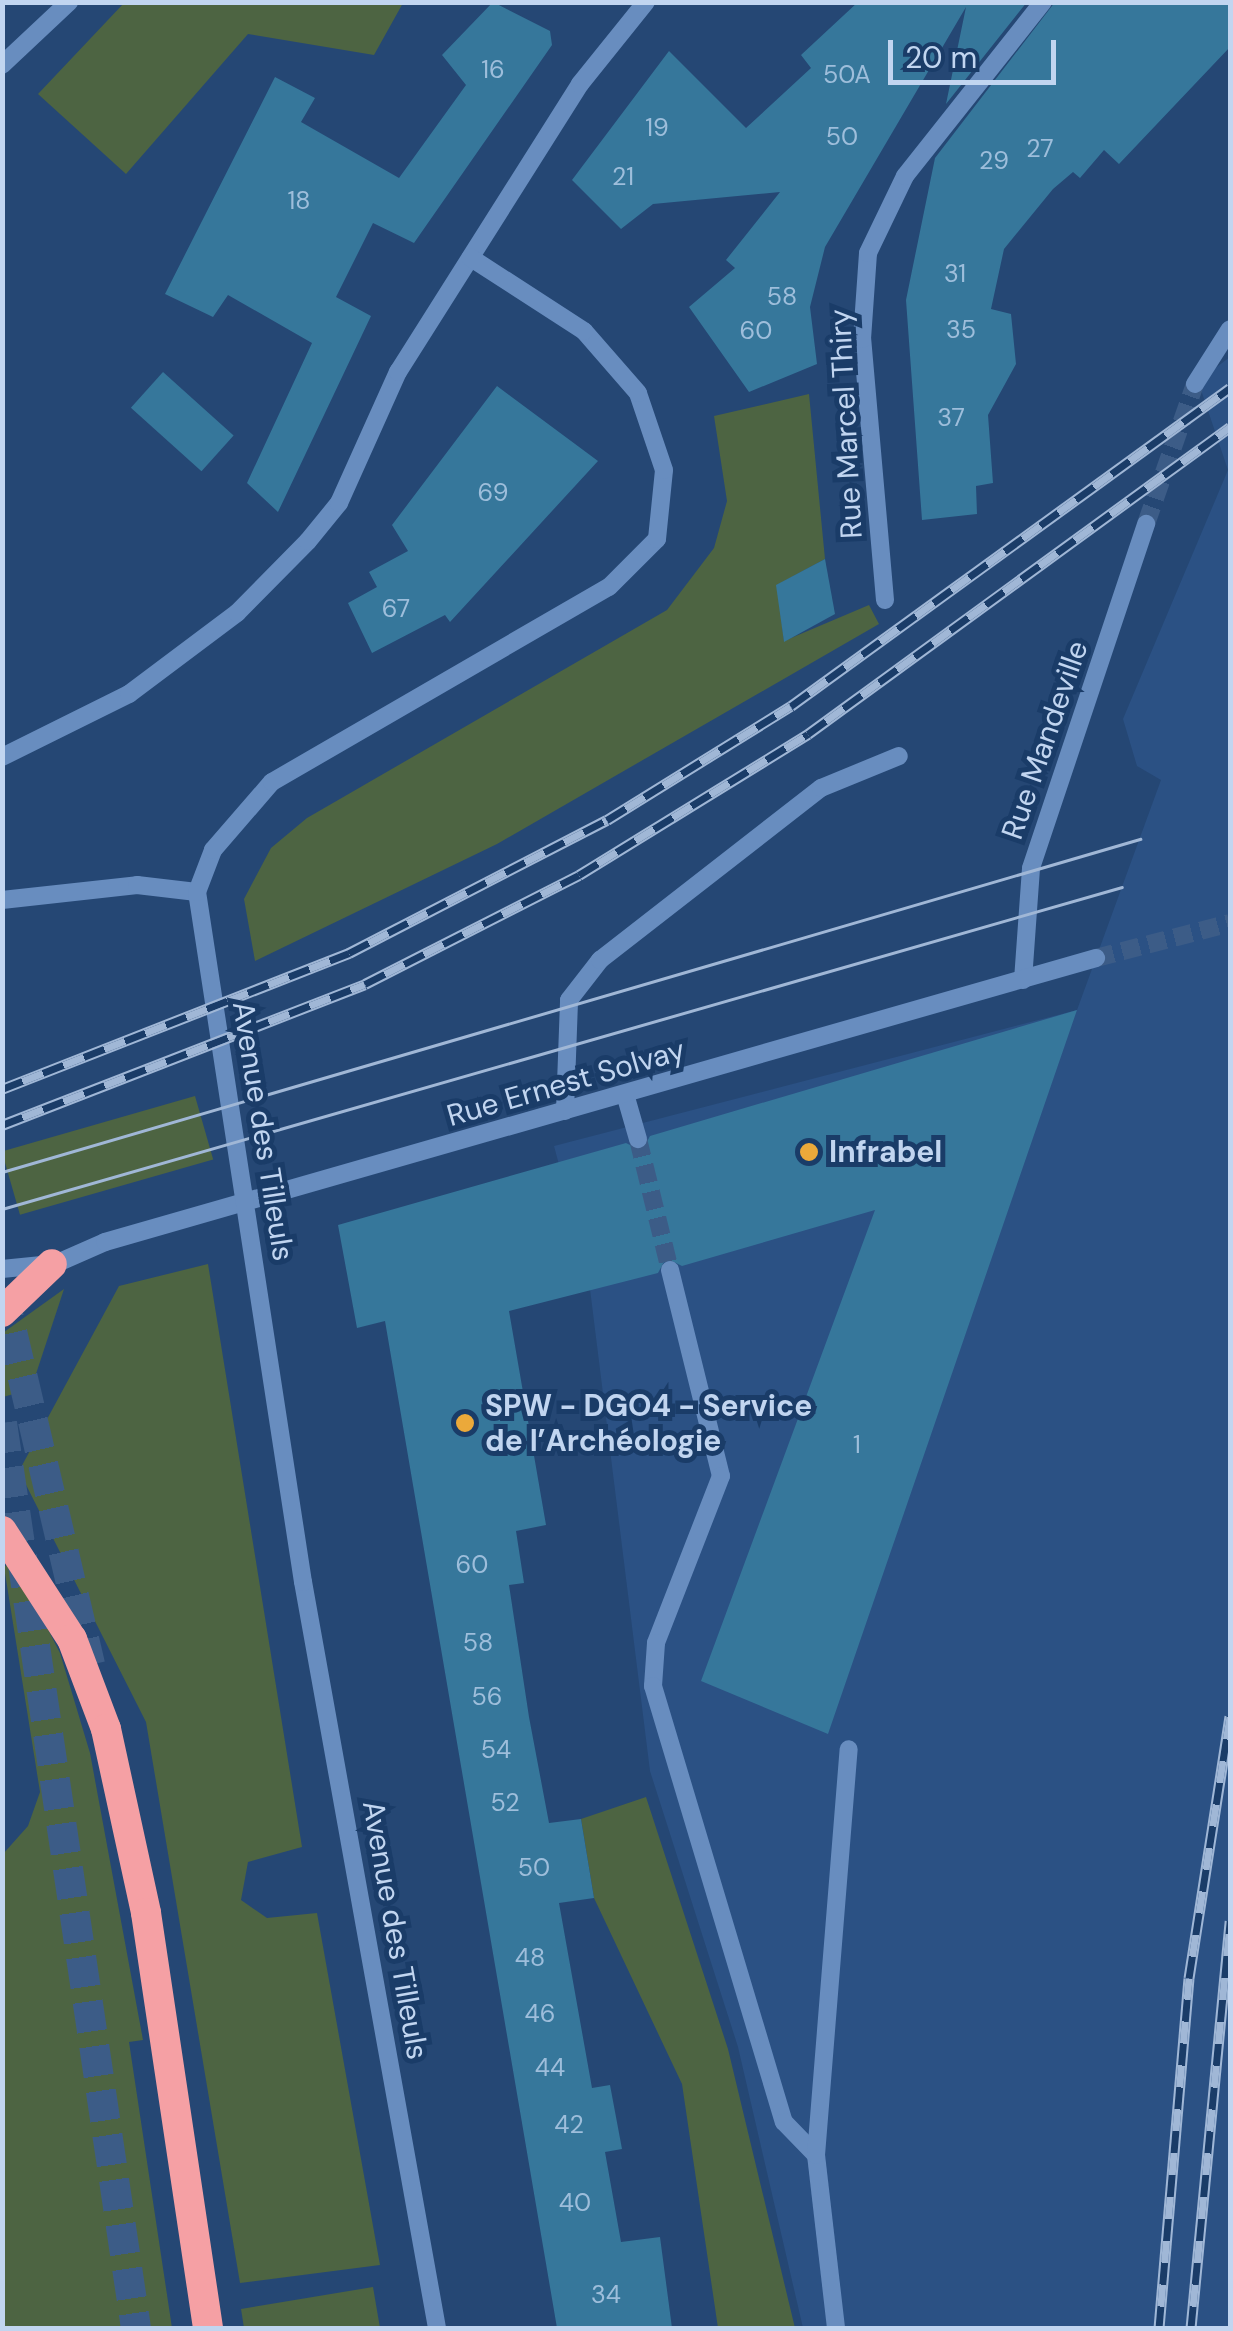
<!DOCTYPE html>
<html>
<head>
<meta charset="utf-8">
<style>
  body { margin:0 }
  #map { position:relative; width:1233px; height:2331px; overflow:hidden; background:#254774; font-family:"DM Sans",sans-serif }
  div>[style] { position:absolute }
  .built>* { inset:0; background:#2b5184 }
  .green>* { inset:0; background:#4d6442; transform-origin:0 0 }
  .building>* { inset:0; background:#36779b; transform-origin:0 0 }
  .minor-tunnel>* { height:18px; margin-top:-9px; transform-origin:0; background:repeating-linear-gradient(90deg,#3c5c87 0 18px,transparent 0 27px) }
  .highway-tunnel>* { height:30px; margin-top:-15px; transform-origin:0; background:repeating-linear-gradient(90deg,#3c5c87 0 30px,transparent 0 45px) }
  .minor>* { height:18px; margin:-9px; padding:0 9px; transform-origin:9px; border-radius:9px; background:#688dbf }
  .highway>* { height:30px; margin:-15px; padding:0 15px; transform-origin:15px; border-radius:15px; background:#f5a0a4 }
  .tram>* { height:2.5px; margin:-1.25px; padding:0 1.25px; transform-origin:1.25px; border-radius:1.25px; background:#a0b7d6 }
  .rail>* { height:11px; margin-top:-5.5px; transform-origin:0; background:repeating-linear-gradient(90deg,#1a3c68 0 22px,#a0b7d6 0 44px); box-sizing:border-box; border-block:2px solid #a0b7d6 }
  .dots>* { width:28px; height:28px; translate:-50% -50%; box-sizing:border-box; border:5px solid #1a3c68; border-radius:50% }
  span { translate:-50% -50%; white-space:nowrap; text-align:center; line-height:1.15; -webkit-text-stroke:10px #1a3c68; paint-order:stroke }
  .number-label { font-size:25px; color:#9ebedb }
  .number-label span { -webkit-text-stroke-width:0 }
  .street-label { font-size:30px; color:#c1d5f0 }
  .poi-label { font-size:30px; color:#c1d5f0; font-weight:700 }
  .left { translate:0 -50%; text-align:left }
  .frame { position:absolute; inset:0; border:5px solid #c1d5f0; pointer-events:none }
  .scale { position:absolute; left:888px; top:40px; width:168px; height:45px; box-sizing:border-box; border:5px solid #c1d5f0; border-top:0; padding-left:12px; font-size:30px; line-height:35px; white-space:nowrap; color:#c1d5f0; -webkit-text-stroke:8px #1a3c68; paint-order:stroke }
</style>
</head>
<body>
<div id="map">
  <div class="built">
    <div style="clip-path:polygon(1230px 357px,1230px 2328px,803px 2328px,738px 2047px,650px 1771px,588px 1273px,554px 1146px,1077px 1010px,1161px 780px,1137px 766px,1123px 719px,1228px 470px,1198px 381px)"></div>
  </div>
  <div class="green">
    <div style="clip-path:polygon(124px 3px,124px 2px,403px 3px,374px 55px,248px 34px,126px 174px,38px 94px)"></div>
    <div style="clip-path:polygon(809px 394px,825px 559px,777px 585px,784px 641px,869px 605px,879px 624px,497px 844px,255px 961px,244px 899px,271px 848px,307px 818px,667px 610px,714px 548px,727px 501px,714px 416px)"></div>
    <div style="left:195px;top:1096px;width:66px;height:201px;rotate:74deg"></div>
    <div style="clip-path:polygon(208px 1264px,302px 1847px,248px 1862px,241px 1900px,267px 1918px,317px 1913px,380px 2265px,240px 2283px,146px 1722px,19px 1471px,119px 1286px)"></div>
    <div style="clip-path:polygon(64px 1289px,31px 1389px,3px 1397px,4px 1332px)"></div>
    <div style="clip-path:polygon(13px 1561px,60px 1653px,90px 1753px,143px 2040px,129px 2042px,172px 2328px,3px 2328px,3px 1854px,28px 1826px,40px 1792px,4px 1567px)"></div>
    <div style="clip-path:polygon(646px 1797px,728px 2049px,795px 2328px,718px 2328px,682px 2084px,594px 1898px,581px 1819px)"></div>
    <div style="clip-path:polygon(373px 2287px,380px 2328px,244px 2328px,241px 2309px)"></div>
  </div>
  <div class="building">
    <div style="clip-path:polygon(493px 2px,550px 31px,552px 45px,414px 243px,373px 223px,336px 297px,371px 316px,278px 512px,247px 483px,312px 343px,228px 295px,213px 317px,165px 294px,275px 77px,315px 98px,301px 122px,399px 178px,466px 85px,442px 55px)"></div>
    <div style="clip-path:polygon(858px 2px,1027px 2px,946px 104px,966px 7px,825px 247px,810px 307px,817px 364px,749px 392px,689px 307px,735px 268px,726px 260px,780px 192px,653px 204px,621px 229px,572px 180px,669px 51px,746px 128px,811px 68px,801px 55px)"></div>
    <div style="clip-path:polygon(1055px 2px,1230px 2px,1230px 47px,1119px 164px,1104px 150px,1080px 178px,1073px 172px,1053px 189px,1004px 249px,991px 309px,1011px 314px,1016px 364px,988px 415px,993px 483px,976px 486px,977px 514px,922px 520px,906px 300px,935px 158px)"></div>
    <div style="left:163px;top:372px;width:95px;height:48px;rotate:42deg"></div>
    <div style="clip-path:polygon(497px 386px,598px 461px,450px 622px,445px 615px,372px 653px,348px 603px,377px 587px,369px 572px,408px 551px,392px 525px)"></div>
    <div style="clip-path:polygon(825px 559px,835px 614px,784px 642px,776px 585px)"></div>
    <div style="clip-path:polygon(1077px 1010px,828px 1734px,701px 1681px,875px 1210px,682px 1266px,666px 1258px,658px 1273px,509px 1311px,546px 1525px,516px 1531px,524px 1583px,509px 1585px,529px 1717px,549px 1823px,581px 1819px,594px 1898px,559px 1903px,592px 2088px,610px 2085px,622px 2149px,605px 2152px,621px 2242px,660px 2237px,672px 2328px,557px 2328px,385px 1321px,357px 1328px,338px 1225px,626px 1143px,642px 1151px,650px 1136px)"></div>
  </div>
  <div class="minor-tunnel">
    <div style="left:1146px;top:524px;width:148px;rotate:-70.7deg"></div>
    <div style="left:1096px;top:958px;width:138px;rotate:-14.6deg"></div>
    <div style="left:638px;top:1139px;width:135px;rotate:76.3deg"></div>
  </div>
  <div class="highway-tunnel">
    <div style="left:2px;top:1289px;width:386px;rotate:76.8deg"></div>
    <div style="left:2px;top:1423px;width:915px;rotate:81.58deg"></div>
  </div>
  <div class="minor">
    <div style="left:2px;top:65px;width:92px;rotate:-43.2deg"></div>
    <div style="left:1195px;top:384px;width:65px;rotate:-57.5deg"></div>
    <div style="left:885px;top:600px;width:262px;rotate:-95deg"></div>
    <div style="left:862px;top:339px;width:86px;rotate:-86deg"></div>
    <div style="left:868px;top:253px;width:85px;rotate:-64.3deg"></div>
    <div style="left:905px;top:176px;width:222px;rotate:-51.6deg"></div>
    <div style="left:2px;top:757px;width:142px;rotate:-26.4deg"></div>
    <div style="left:129px;top:694px;width:135px;rotate:-36.9deg"></div>
    <div style="left:237px;top:613px;width:101px;rotate:-45.4deg"></div>
    <div style="left:308px;top:541px;width:49px;rotate:-50.8deg"></div>
    <div style="left:339px;top:503px;width:144px;rotate:-65.8deg"></div>
    <div style="left:398px;top:372px;width:341px;rotate:-57.7deg"></div>
    <div style="left:580px;top:84px;width:105px;rotate:-51.2deg"></div>
    <div style="left:2px;top:900px;width:136px;rotate:-6.3deg"></div>
    <div style="left:137px;top:885px;width:60px;rotate:6.7deg"></div>
    <div style="left:1023px;top:980px;width:112px;rotate:-85.9deg"></div>
    <div style="left:1031px;top:868px;width:363px;rotate:-71.5deg"></div>
    <div style="left:625px;top:1094px;width:47px;rotate:73.9deg"></div>
    <div style="left:565px;top:1111px;width:111px;rotate:-87.9deg"></div>
    <div style="left:569px;top:1000px;width:51px;rotate:-52.2deg"></div>
    <div style="left:600px;top:960px;width:280px;rotate:-37.9deg"></div>
    <div style="left:821px;top:788px;width:84px;rotate:-22.3deg"></div>
    <div style="left:46px;top:1268px;width:64px;rotate:-23.8deg"></div>
    <div style="left:105px;top:1242px;width:1031px;rotate:-15.99deg"></div>
    <div style="left:2px;top:1269px;width:50px;rotate:-5.7deg"></div>
    <div style="left:670px;top:1270px;width:212px;rotate:76.1deg"></div>
    <div style="left:721px;top:1476px;width:179px;rotate:111.3deg"></div>
    <div style="left:656px;top:1643px;width:43px;rotate:94deg"></div>
    <div style="left:653px;top:1686px;width:455px;rotate:73.3deg"></div>
    <div style="left:784px;top:2122px;width:46px;rotate:45.9deg"></div>
    <div style="left:816px;top:2155px;width:174px;rotate:83.4deg"></div>
    <div style="left:816px;top:2155px;width:407px;rotate:-85.4deg"></div>
    <div style="left:437px;top:2328px;width:758px;rotate:-100.18deg"></div>
    <div style="left:303px;top:1582px;width:698px;rotate:-98.73deg"></div>
    <div style="left:197px;top:892px;width:45px;rotate:-69.1deg"></div>
    <div style="left:213px;top:850px;width:90px;rotate:-49.1deg"></div>
    <div style="left:272px;top:782px;width:389px;rotate:-30.1deg"></div>
    <div style="left:609px;top:587px;width:68px;rotate:-45deg"></div>
    <div style="left:657px;top:539px;width:69px;rotate:-84.2deg"></div>
    <div style="left:664px;top:470px;width:81px;rotate:-108.7deg"></div>
    <div style="left:638px;top:393px;width:82px;rotate:-131.1deg"></div>
    <div style="left:584px;top:331px;width:135px;rotate:-147.1deg"></div>
  </div>
  <div class="highway">
    <div style="left:2px;top:1312px;width:69px;rotate:-43.8deg"></div>
    <div style="left:2px;top:1531px;width:129px;rotate:57.1deg"></div>
    <div style="left:72px;top:1639px;width:96px;rotate:69.3deg"></div>
    <div style="left:106px;top:1729px;width:188px;rotate:77.7deg"></div>
    <div style="left:146px;top:1913px;width:420px;rotate:81.5deg"></div>
  </div>
  <div class="tram">
    <div style="left:2px;top:1172px;width:1186px;rotate:-16.31deg"></div>
    <div style="left:2px;top:1209px;width:1165px;rotate:-16.04deg"></div>
  </div>
  <div class="rail">
    <div style="left:2px;top:1089px;width:373px;rotate:-21.4deg"></div>
    <div style="left:349px;top:953px;width:290px;rotate:-27.3deg"></div>
    <div style="left:607px;top:820px;width:216px;rotate:-31.8deg"></div>
    <div style="left:791px;top:706px;width:542px;rotate:-35.92deg"></div>
    <div style="left:2px;top:1125px;width:389px;rotate:-21.2deg"></div>
    <div style="left:365px;top:984px;width:240px;rotate:-27deg"></div>
    <div style="left:579px;top:875px;width:269px;rotate:-31.6deg"></div>
    <div style="left:808px;top:734px;width:522px;rotate:-36.04deg"></div>
    <div style="left:1159px;top:2328px;width:351px;rotate:-85.1deg"></div>
    <div style="left:1189px;top:1978px;width:265px;rotate:-81.1deg"></div>
    <div style="left:1191px;top:2328px;width:409px;rotate:-84.5deg"></div>
  </div>
  <div class="dots">
    <div style="left:809px;top:1152px;background:#eba93a"></div>
    <div style="left:465px;top:1423px;background:#eba93a"></div>
  </div>
  <div class="number-label">
    <span style="left:493px;top:70px">16</span>
    <span style="left:847px;top:75px">50A</span>
    <span style="left:657px;top:128px">19</span>
    <span style="left:842px;top:137px">50</span>
    <span style="left:1040px;top:149px">27</span>
    <span style="left:994px;top:161px">29</span>
    <span style="left:623px;top:177px">21</span>
    <span style="left:299px;top:201px">18</span>
    <span style="left:955px;top:274px">31</span>
    <span style="left:782px;top:297px">58</span>
    <span style="left:961px;top:330px">35</span>
    <span style="left:756px;top:331px">60</span>
    <span style="left:951px;top:418px">37</span>
    <span style="left:493px;top:493px">69</span>
    <span style="left:396px;top:609px">67</span>
    <span style="left:857px;top:1445px">1</span>
    <span style="left:472px;top:1565px">60</span>
    <span style="left:478px;top:1643px">58</span>
    <span style="left:487px;top:1697px">56</span>
    <span style="left:496px;top:1750px">54</span>
    <span style="left:505px;top:1803px">52</span>
    <span style="left:534px;top:1868px">50</span>
    <span style="left:530px;top:1958px">48</span>
    <span style="left:540px;top:2014px">46</span>
    <span style="left:550px;top:2068px">44</span>
    <span style="left:569px;top:2125px">42</span>
    <span style="left:575px;top:2203px">40</span>
    <span style="left:606px;top:2295px">34</span>
  </div>
  <div class="street-label">
    <span style="left:846px;top:424px;rotate:-93deg">Rue Marcel Thiry</span>
    <span style="left:1045px;top:740px;rotate:-71deg">Rue Mandeville</span>
    <span style="left:566px;top:1083px;rotate:-16deg">Rue Ernest Solvay</span>
    <span style="left:263px;top:1131px;rotate:81deg">Avenue des Tilleuls</span>
    <span style="left:395px;top:1930px;rotate:80deg">Avenue des Tilleuls</span>
  </div>
  <div class="poi-label">
    <span class="left" style="left:829px;top:1152px">Infrabel</span>
    <span class="left" style="left:485px;top:1423px">SPW - DGO4 - Service<br>de l’Archéologie</span>
  </div>
  <div class="frame"></div>
  <div class="scale">20 m</div>
</div>
</body>
</html>
